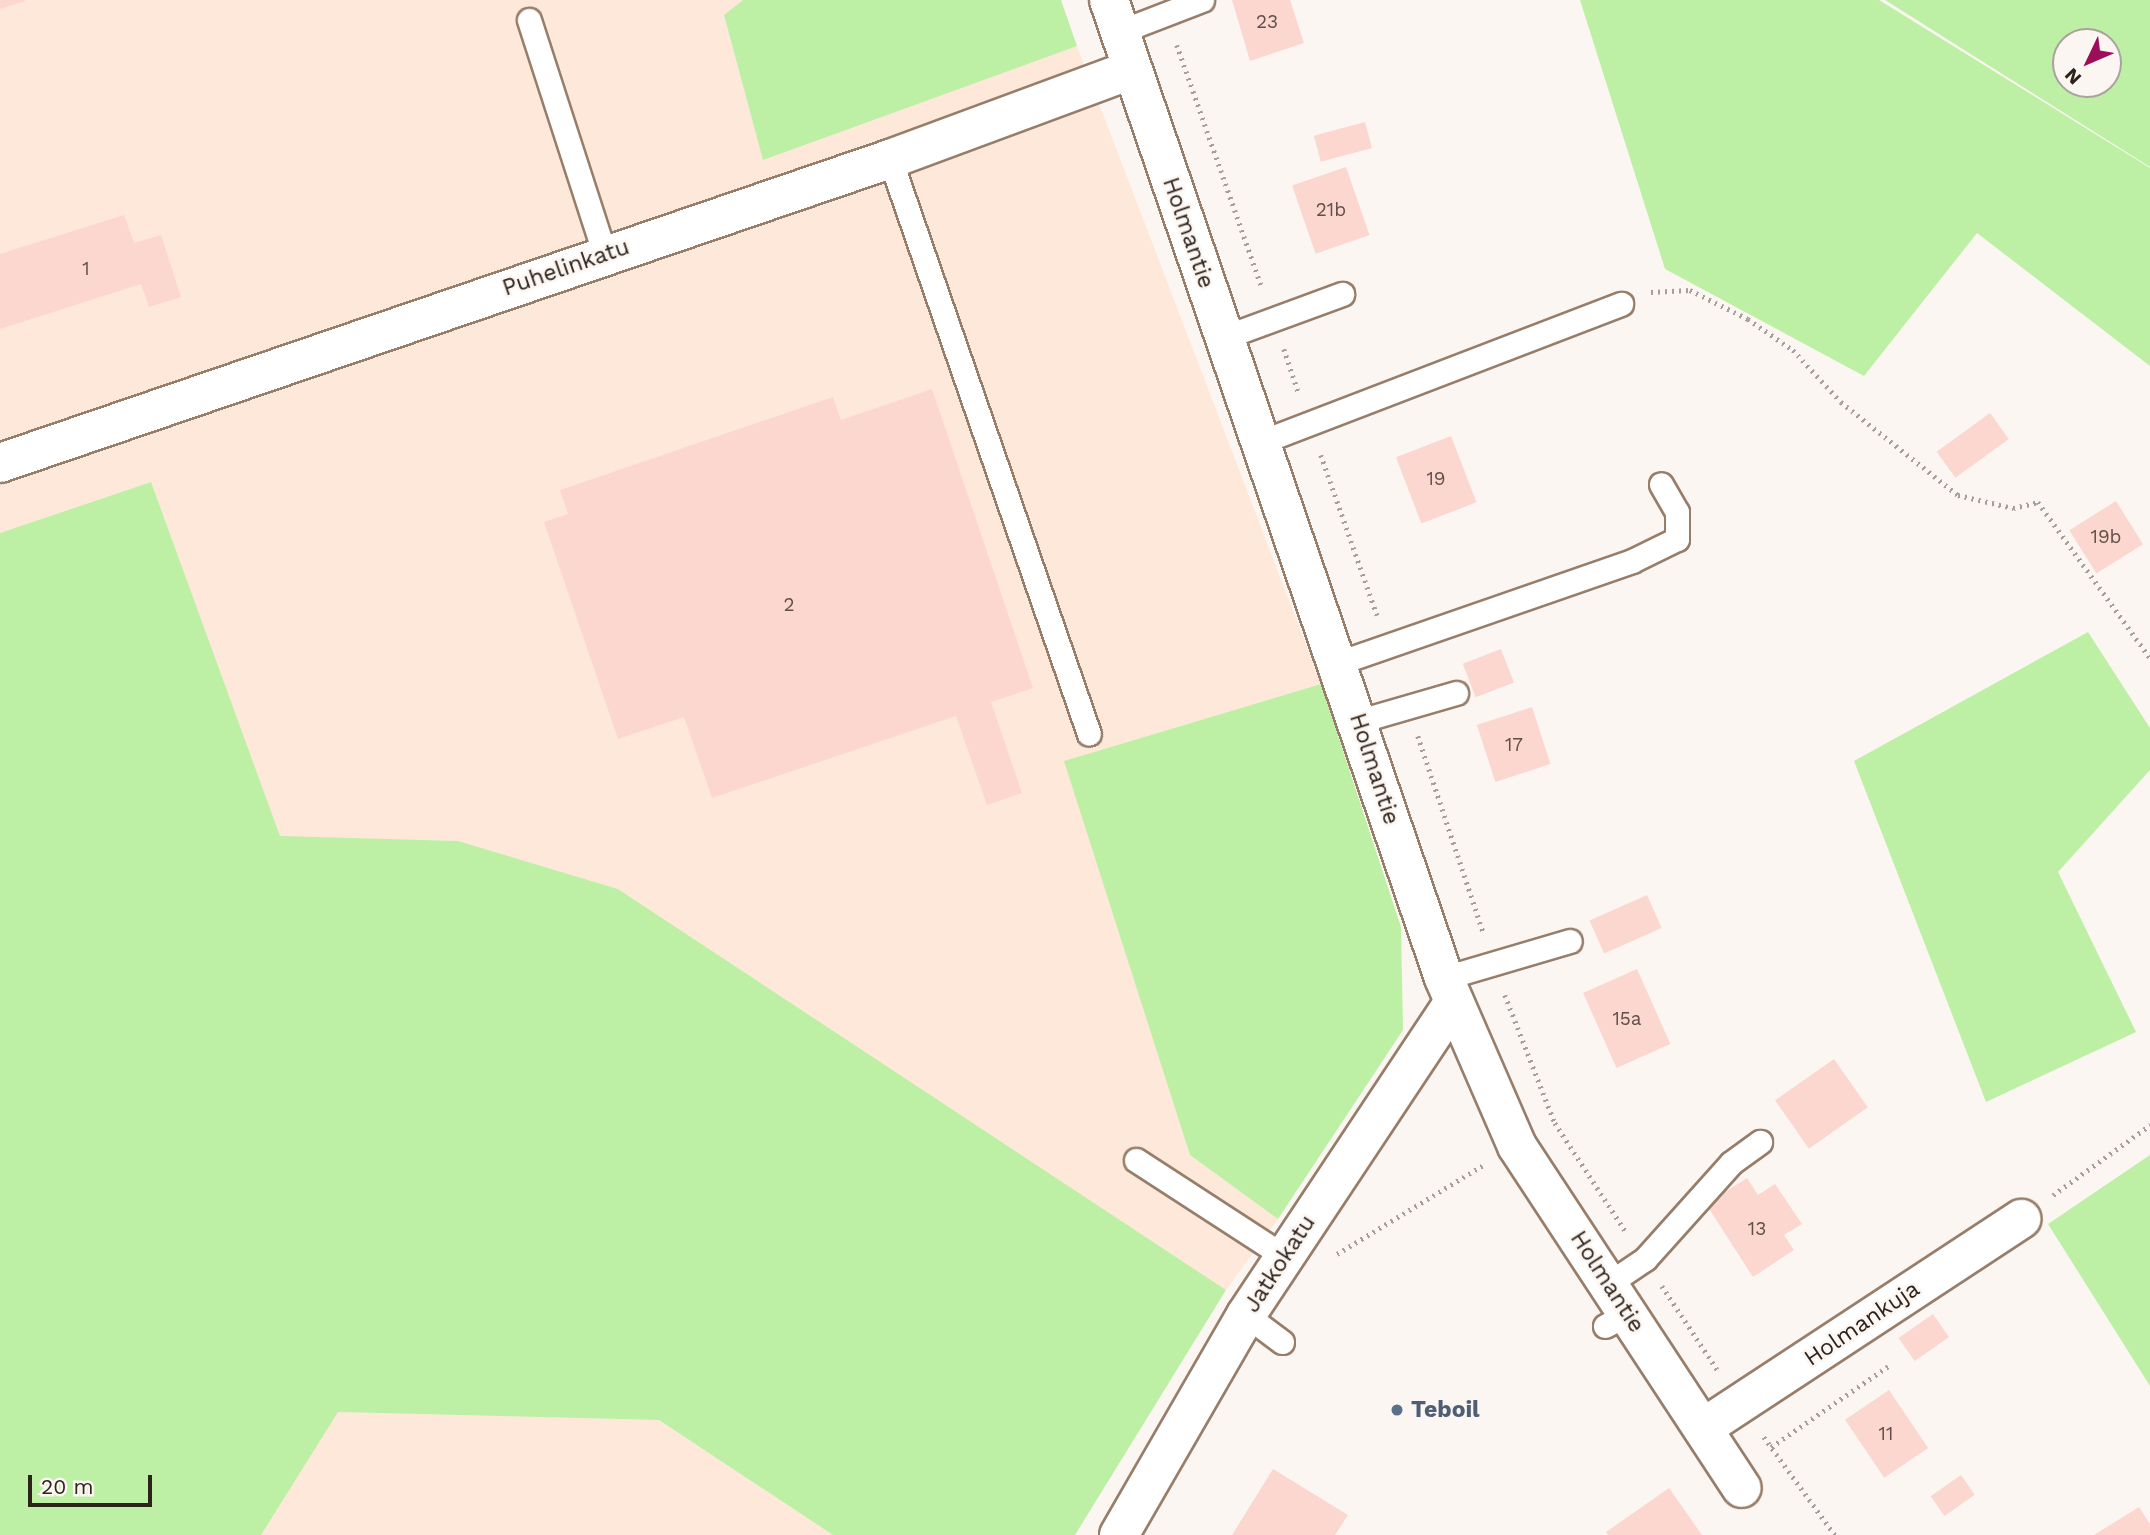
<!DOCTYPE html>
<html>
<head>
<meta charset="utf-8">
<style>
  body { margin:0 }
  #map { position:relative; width:2150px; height:1535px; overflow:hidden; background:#fcf6f2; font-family:"Work Sans",sans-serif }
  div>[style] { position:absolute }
  .built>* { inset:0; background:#fee8d9 }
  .green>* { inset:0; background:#bdefa5 }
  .building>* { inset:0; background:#fbd7d0; transform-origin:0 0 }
  .path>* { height:4.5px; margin-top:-2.25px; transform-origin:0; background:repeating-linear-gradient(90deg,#a69e99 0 2px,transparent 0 7px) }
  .roads { filter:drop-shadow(2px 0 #977e6b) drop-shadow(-2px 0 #977e6b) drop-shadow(0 2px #977e6b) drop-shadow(0 -2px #977e6b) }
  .lane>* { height:23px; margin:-11.5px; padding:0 11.5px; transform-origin:11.5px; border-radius:11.5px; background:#fff }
  .street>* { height:38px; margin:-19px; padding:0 19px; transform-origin:19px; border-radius:19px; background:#fff }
  .dots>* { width:19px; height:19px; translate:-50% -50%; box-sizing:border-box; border:4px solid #fcf6f2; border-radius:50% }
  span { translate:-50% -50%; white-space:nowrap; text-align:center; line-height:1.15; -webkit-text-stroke:5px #fcf6f2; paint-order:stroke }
  .number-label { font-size:19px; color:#615049 }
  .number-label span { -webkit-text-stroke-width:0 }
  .street-label { font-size:23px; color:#2e231c }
  .service-label { font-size:23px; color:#4e5e75; font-weight:700 }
  .left { translate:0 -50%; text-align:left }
  .north { position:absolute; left:2052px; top:28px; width:70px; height:70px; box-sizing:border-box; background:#fcf6f2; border:2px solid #aaa29c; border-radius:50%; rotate:226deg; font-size:19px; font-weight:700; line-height:28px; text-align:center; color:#2e231c }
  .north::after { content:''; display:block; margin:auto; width:24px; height:32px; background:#9d0d59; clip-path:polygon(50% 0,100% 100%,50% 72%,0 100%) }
  .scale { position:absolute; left:28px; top:1475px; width:124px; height:32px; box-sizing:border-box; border:4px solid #2e231c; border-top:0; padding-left:9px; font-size:21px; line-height:24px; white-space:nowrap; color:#2e231c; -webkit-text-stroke:5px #fcf6f2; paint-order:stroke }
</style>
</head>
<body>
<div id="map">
  <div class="built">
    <div style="clip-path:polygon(0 0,743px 0,724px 15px,763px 159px,1077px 46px,1321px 684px,1065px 761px,1190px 1155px,1278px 1219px,1226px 1290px,618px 889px,458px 841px,280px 837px,151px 482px,0 533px)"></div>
    <div style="clip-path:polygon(337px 1412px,659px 1420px,833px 1535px,261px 1535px)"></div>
  </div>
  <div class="green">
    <div style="clip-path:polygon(743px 0,1061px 0,1077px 46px,763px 160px,724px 15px)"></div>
    <div style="clip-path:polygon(1580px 0,1879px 0,2150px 168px,2150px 366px,1977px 233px,1864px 376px,1665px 269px)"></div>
    <div style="clip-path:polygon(evenodd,1885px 0,2150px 0,2150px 167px,1885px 0,2066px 42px,2108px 42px,2108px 84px,2066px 84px,2066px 42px)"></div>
    <div style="clip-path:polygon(151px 482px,280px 836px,458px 841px,618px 889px,1226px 1290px,1075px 1535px,833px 1535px,659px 1420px,338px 1412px,261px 1535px,0 1535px,0 533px)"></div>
    <div style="clip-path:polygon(2088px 632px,2150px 728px,2150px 770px,2058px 872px,2136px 1032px,1986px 1102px,1854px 761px)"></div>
    <div style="clip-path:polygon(1321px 684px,1401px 927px,1403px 1030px,1278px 1219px,1190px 1155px,1064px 761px)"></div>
    <div style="clip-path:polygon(2150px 1155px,2150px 1386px,2048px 1224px)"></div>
  </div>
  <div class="building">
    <div style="clip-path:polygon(0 0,25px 0,25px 1px,0 9px)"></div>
    <div style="clip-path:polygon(1232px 0,1290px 0,1304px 43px,1250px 61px)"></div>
    <div style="left:1365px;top:122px;width:27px;height:53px;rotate:75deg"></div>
    <div style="left:1346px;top:167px;width:72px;height:57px;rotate:71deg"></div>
    <div style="clip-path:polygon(124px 215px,134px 243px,161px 235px,181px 297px,149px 307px,141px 284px,0 329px,0 254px)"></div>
    <div style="clip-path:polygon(932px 389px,1033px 688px,991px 702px,1022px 793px,987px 805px,956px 716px,712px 798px,684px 717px,618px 739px,544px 522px,568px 514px,560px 490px,833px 397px,841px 420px)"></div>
    <div style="left:1990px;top:413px;width:32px;height:66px;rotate:54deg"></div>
    <div style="left:1451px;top:436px;width:71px;height:59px;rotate:69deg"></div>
    <div style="left:2116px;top:501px;width:51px;height:55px;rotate:58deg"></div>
    <div style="left:1501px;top:649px;width:36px;height:41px;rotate:69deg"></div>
    <div style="left:1532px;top:707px;width:60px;height:58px;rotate:72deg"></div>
    <div style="left:1647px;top:895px;width:36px;height:63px;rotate:66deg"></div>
    <div style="left:1637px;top:969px;width:82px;height:59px;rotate:66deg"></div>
    <div style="left:1834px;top:1059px;width:59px;height:72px;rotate:55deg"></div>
    <div style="clip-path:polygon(1747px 1178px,1758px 1195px,1775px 1184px,1802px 1224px,1784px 1235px,1794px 1250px,1753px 1277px,1706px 1204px)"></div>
    <div style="left:1933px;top:1314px;width:28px;height:42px;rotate:55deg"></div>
    <div style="left:1889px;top:1390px;width:70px;height:53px;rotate:56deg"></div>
    <div style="clip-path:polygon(1273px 1469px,1348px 1515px,1335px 1535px,1232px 1535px)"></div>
    <div style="left:1961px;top:1475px;width:24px;height:37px;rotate:55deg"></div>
    <div style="clip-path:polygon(1669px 1488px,1702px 1535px,1608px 1535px,1606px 1532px)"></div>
    <div style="clip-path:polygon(2139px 1507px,2150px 1524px,2150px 1535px,2094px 1535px)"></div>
  </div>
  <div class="path">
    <div style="left:1177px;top:45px;width:257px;rotate:70.7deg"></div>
    <div style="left:1651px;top:292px;width:39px;rotate:-3deg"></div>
    <div style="left:1690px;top:290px;width:65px;rotate:26.6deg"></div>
    <div style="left:1748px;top:319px;width:55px;rotate:34.6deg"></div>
    <div style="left:1793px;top:350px;width:71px;rotate:47.3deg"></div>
    <div style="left:1841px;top:402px;width:149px;rotate:38.5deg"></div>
    <div style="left:1958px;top:495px;width:57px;rotate:13.3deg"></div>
    <div style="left:2013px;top:508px;width:26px;rotate:-13deg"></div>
    <div style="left:2038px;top:502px;width:192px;rotate:54.3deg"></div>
    <div style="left:1284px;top:349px;width:47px;rotate:71.6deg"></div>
    <div style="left:1321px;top:455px;width:170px;rotate:70.7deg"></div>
    <div style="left:1418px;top:736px;width:209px;rotate:71.6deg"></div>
    <div style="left:1505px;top:995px;width:137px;rotate:68.7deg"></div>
    <div style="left:1555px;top:1123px;width:130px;rotate:56.9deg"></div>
    <div style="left:2053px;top:1195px;width:120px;rotate:-35.8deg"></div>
    <div style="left:1337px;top:1254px;width:170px;rotate:-31.3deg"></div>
    <div style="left:1662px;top:1286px;width:103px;rotate:56.5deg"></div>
    <div style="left:1764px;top:1437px;width:121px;rotate:54.1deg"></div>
    <div style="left:1771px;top:1447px;width:145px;rotate:-34.6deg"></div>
  </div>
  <div class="roads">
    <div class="lane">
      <div style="left:529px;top:20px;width:247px;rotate:72.1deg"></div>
      <div style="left:1119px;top:32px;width:89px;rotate:-21.1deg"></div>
      <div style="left:890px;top:159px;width:608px;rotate:70.91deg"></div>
      <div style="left:1225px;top:337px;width:125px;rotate:-20.2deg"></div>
      <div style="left:1261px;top:442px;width:386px;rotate:-21deg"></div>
      <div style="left:1338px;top:663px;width:311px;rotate:-19.1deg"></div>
      <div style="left:1632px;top:561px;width:50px;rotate:-26.1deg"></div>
      <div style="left:1677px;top:539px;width:27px;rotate:-90deg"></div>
      <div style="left:1677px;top:512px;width:32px;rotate:-120deg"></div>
      <div style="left:1359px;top:721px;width:101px;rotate:-16.1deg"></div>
      <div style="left:1444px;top:978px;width:131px;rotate:-16.4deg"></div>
      <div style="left:1136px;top:1160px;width:176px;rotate:33deg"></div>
      <div style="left:1608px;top:1284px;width:45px;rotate:-34deg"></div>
      <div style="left:1645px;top:1259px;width:129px;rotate:-48.1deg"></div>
      <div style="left:1731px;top:1163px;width:36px;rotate:-36deg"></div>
      <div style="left:1246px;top:1315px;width:45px;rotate:36.9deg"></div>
      <div style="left:1605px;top:1326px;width:25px;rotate:-29deg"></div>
    </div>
    <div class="street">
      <div style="left:1109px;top:0;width:1034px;rotate:71.09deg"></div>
      <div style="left:1444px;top:978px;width:183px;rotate:66.5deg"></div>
      <div style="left:1517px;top:1146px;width:409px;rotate:56.7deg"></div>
      <div style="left:0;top:463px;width:940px;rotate:-18.86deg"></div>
      <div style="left:890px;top:159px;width:257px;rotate:-20.3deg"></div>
      <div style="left:1703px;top:1428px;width:381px;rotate:-33.3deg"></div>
      <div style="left:1119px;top:1535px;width:254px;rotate:-60deg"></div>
      <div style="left:1246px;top:1315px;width:376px;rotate:-56.4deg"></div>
    </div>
  </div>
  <div class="dots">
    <div style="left:1397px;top:1410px;background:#5c6f8a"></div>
  </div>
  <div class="number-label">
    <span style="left:1267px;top:22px">23</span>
    <span style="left:1331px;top:210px">21b</span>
    <span style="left:86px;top:269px">1</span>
    <span style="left:1436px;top:479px">19</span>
    <span style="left:2106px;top:537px">19b</span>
    <span style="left:789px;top:605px">2</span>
    <span style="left:1514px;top:745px">17</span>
    <span style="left:1627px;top:1019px">15a</span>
    <span style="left:1757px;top:1229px">13</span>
    <span style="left:1886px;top:1434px">11</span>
  </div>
  <div class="street-label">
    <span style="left:1188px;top:233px;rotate:71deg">Holmantie</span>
    <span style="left:566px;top:268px;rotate:-19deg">Puhelinkatu</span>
    <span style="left:1374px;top:769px;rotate:72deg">Holmantie</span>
    <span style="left:1280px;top:1264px;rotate:-57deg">Jatkokatu</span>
    <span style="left:1607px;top:1282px;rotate:57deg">Holmantie</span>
    <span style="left:1862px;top:1324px;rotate:-34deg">Holmankuja</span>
  </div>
  <div class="service-label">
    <span class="left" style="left:1411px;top:1410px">Teboil</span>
  </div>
  <div class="north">N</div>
  <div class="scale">20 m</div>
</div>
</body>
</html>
